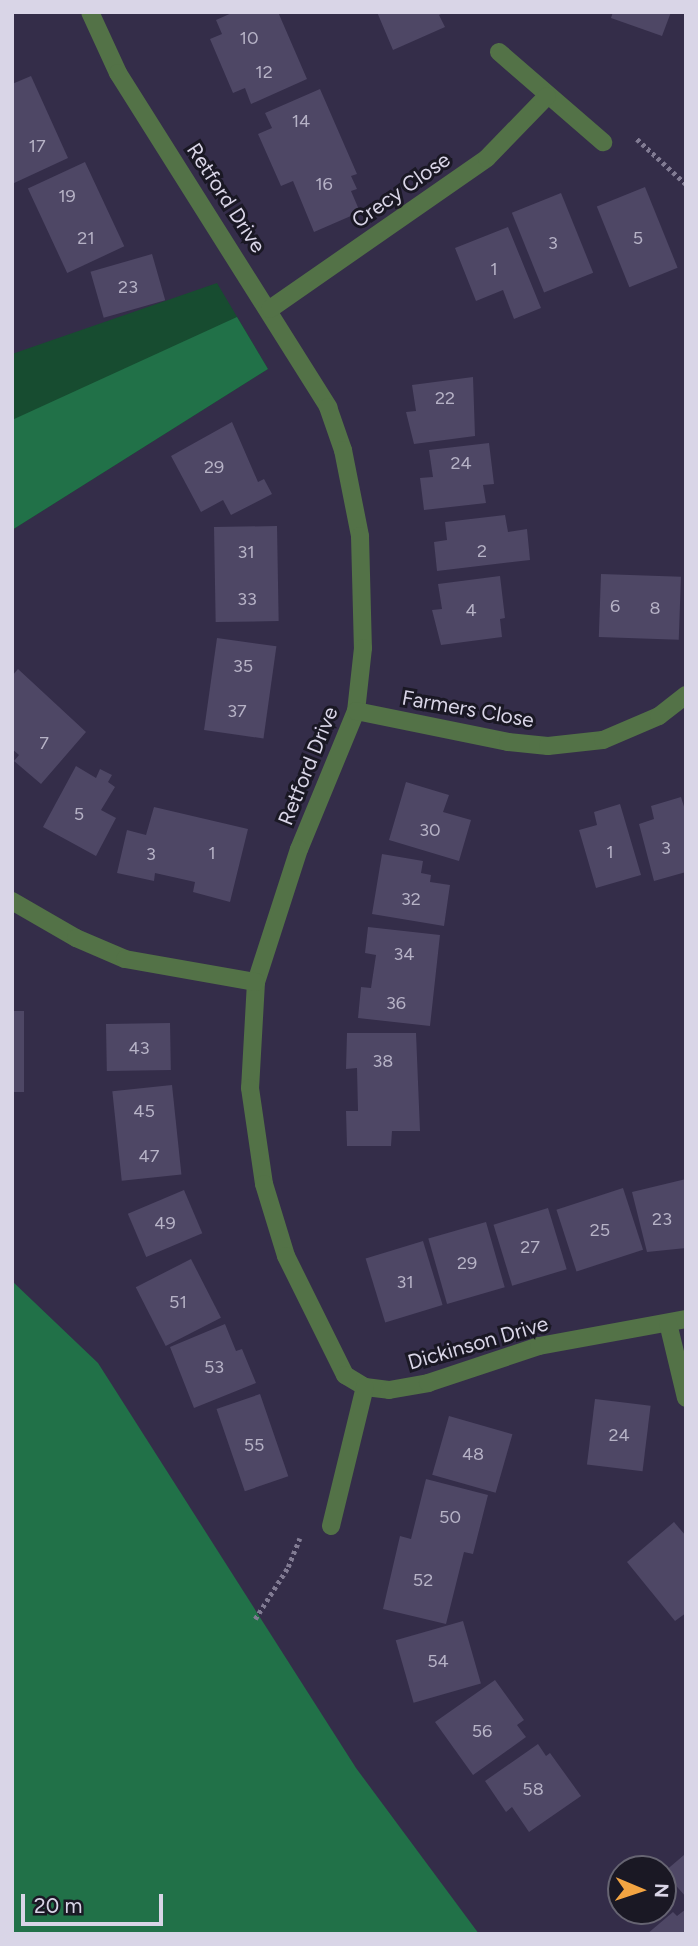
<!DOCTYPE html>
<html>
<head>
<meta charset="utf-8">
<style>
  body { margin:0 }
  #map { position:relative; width:698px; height:1946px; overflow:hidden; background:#342d49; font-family:Figtree,sans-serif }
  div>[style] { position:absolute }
  .green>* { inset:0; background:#174c30 }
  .forest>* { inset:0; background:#217148 }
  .building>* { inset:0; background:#4e4765; transform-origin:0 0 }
  .path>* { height:4.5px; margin-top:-2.25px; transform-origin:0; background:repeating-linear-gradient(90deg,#817b93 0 3.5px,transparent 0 7px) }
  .minor>* { height:18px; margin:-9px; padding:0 9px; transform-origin:9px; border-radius:9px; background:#537247 }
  span { translate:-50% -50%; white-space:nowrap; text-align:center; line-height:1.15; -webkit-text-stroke:6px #1a1824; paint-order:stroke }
  .number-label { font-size:18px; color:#b6b2c6 }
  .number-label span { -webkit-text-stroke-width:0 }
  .street-label { font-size:21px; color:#d9d5e7 }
  .frame { position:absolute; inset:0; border:14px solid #d9d5e7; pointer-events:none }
  .north { position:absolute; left:607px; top:1855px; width:70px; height:70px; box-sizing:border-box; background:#1a1824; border:2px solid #666472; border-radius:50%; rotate:92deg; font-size:19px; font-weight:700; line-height:28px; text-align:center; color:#d9d5e7 }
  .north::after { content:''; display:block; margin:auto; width:24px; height:32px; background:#f3a442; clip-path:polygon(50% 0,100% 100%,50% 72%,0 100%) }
  .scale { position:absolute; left:21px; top:1894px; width:142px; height:32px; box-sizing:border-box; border:4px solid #d9d5e7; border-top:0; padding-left:9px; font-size:21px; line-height:24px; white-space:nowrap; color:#d9d5e7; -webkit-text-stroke:5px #1a1824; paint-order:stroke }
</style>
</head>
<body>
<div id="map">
  <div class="green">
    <div style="clip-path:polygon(217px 283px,268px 369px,12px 530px,12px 354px)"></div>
  </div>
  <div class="forest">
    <div style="clip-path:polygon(237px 317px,268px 369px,12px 530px,12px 420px)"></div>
    <div style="clip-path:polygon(12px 1281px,98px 1363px,356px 1768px,479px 1934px,12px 1934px)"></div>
  </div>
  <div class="building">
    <div style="clip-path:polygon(234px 12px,278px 12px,307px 79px,251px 104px,245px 88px,233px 93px,210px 39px,222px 34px,216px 20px)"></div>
    <div style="clip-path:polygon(377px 12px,445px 12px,439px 15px,445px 27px,393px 50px)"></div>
    <div style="clip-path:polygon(613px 12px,671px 12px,662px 36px,611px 18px)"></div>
    <div style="clip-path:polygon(31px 76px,68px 158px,12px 184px,12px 84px)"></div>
    <div style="clip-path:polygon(320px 89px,357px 174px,351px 176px,357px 189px,351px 191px,360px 212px,314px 232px,293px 181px,281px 186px,258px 134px,272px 128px,265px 113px)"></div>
    <div style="left:85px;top:162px;width:93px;height:63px;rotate:65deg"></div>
    <div style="left:645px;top:187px;width:87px;height:52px;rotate:68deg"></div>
    <div style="left:561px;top:193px;width:86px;height:53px;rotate:68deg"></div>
    <div style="clip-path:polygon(508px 227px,541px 308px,514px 319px,503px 290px,476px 301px,455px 248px)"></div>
    <div style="left:152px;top:254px;width:48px;height:64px;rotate:74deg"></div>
    <div style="clip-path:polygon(473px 377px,475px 436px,414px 444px,406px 412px,416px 411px,412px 385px)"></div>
    <div style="clip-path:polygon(232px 422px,258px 482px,264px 479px,272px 494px,231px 515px,223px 500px,201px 512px,171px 456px)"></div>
    <div style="clip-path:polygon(489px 443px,494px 484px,483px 485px,486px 503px,424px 510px,420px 478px,433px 477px,429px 450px)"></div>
    <div style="clip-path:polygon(505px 515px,508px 532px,527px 529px,530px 560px,437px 571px,434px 542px,447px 540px,445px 522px)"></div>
    <div style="left:277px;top:526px;width:95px;height:63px;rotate:89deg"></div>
    <div style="left:601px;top:574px;width:80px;height:63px;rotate:2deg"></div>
    <div style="clip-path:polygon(500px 576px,505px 618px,500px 619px,502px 637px,441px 645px,432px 610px,442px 609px,438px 584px)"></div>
    <div style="left:217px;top:638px;width:60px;height:93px;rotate:8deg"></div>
    <div style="clip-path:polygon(18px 669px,86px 732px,41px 784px,14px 761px,19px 755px,12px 749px,12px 676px)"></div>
    <div style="clip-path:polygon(76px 766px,96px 778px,100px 769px,112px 775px,108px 782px,115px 787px,101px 810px,116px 818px,96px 856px,43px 827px)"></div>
    <div style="clip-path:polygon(406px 782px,449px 795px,443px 812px,471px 820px,459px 861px,389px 840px)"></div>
    <div style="clip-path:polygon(681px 797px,686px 813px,686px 872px,654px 881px,639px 824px,654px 819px,651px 806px)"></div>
    <div style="clip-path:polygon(620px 804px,641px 875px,596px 888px,579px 830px,597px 825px,594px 812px)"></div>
    <div style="clip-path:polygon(154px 807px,248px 829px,230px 902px,193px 892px,195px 882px,155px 873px,154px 881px,117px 873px,127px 830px,146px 835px)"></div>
    <div style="clip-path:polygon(382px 854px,423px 861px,421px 873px,431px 875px,430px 882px,450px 885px,444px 926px,372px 914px)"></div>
    <div style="clip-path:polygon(368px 927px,440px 935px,430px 1026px,358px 1018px,361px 987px,371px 988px,376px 955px,365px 953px)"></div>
    <div style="left:12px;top:1011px;width:12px;height:81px"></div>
    <div style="left:170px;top:1023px;width:47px;height:64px;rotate:89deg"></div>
    <div style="clip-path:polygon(347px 1033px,416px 1033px,420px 1131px,392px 1131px,391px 1146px,347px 1146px,346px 1111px,358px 1111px,357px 1068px,346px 1069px)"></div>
    <div style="left:172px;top:1085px;width:90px;height:60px;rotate:84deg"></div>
    <div style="clip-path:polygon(686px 1179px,686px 1248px,647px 1252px,632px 1192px)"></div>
    <div style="left:623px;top:1188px;width:65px;height:70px;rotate:72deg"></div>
    <div style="left:184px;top:1190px;width:47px;height:61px;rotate:67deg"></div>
    <div style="left:548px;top:1208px;width:64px;height:57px;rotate:73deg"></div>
    <div style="left:486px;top:1222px;width:68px;height:60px;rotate:74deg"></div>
    <div style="left:423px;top:1241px;width:67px;height:60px;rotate:73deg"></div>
    <div style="left:191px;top:1259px;width:66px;height:62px;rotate:63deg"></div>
    <div style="clip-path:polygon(225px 1324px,236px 1351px,242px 1349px,256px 1383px,194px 1408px,170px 1347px)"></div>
    <div style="left:260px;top:1394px;width:87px;height:46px;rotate:71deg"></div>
    <div style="left:595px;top:1399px;width:56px;height:66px;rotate:7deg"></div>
    <div style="left:449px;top:1416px;width:66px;height:61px;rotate:16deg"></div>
    <div style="clip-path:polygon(426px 1479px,488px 1495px,473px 1554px,464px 1552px,446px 1624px,383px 1609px,400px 1536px,411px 1539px)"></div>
    <div style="clip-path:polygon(674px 1522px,686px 1536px,686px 1613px,675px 1621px,627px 1562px)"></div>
    <div style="left:463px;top:1621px;width:65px;height:70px;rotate:74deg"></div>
    <div style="clip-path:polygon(495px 1680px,524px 1720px,517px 1725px,526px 1737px,473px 1775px,435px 1722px)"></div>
    <div style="clip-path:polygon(538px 1744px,546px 1756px,550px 1753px,581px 1796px,529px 1832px,512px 1807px,506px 1812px,485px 1781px)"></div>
    <div style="clip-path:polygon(684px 1855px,686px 1857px,686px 1897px,664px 1872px)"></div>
    <div style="clip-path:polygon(686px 1909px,686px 1934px,647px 1934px,673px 1912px,677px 1916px)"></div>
  </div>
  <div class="path">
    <div style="left:637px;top:139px;width:67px;rotate:42.6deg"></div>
    <div style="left:255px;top:1619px;width:62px;rotate:-57.6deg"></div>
    <div style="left:288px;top:1567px;width:31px;rotate:-68deg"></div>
  </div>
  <div class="minor">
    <div style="left:90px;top:12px;width:67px;rotate:65.3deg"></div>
    <div style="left:118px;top:73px;width:395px;rotate:57.8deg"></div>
    <div style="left:328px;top:407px;width:46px;rotate:70.8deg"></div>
    <div style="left:343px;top:450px;width:88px;rotate:78.8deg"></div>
    <div style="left:360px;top:536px;width:112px;rotate:88.5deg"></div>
    <div style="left:363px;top:648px;width:63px;rotate:96.3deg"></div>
    <div style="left:356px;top:711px;width:149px;rotate:112.4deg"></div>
    <div style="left:299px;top:849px;width:140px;rotate:107.9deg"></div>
    <div style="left:256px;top:982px;width:106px;rotate:93.2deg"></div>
    <div style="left:250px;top:1088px;width:97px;rotate:81.7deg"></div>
    <div style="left:264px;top:1184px;width:75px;rotate:73deg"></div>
    <div style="left:286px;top:1256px;width:133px;rotate:63.6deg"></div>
    <div style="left:345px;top:1375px;width:23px;rotate:31deg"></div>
    <div style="left:365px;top:1387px;width:24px;rotate:7deg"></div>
    <div style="left:389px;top:1390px;width:40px;rotate:-10deg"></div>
    <div style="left:428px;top:1383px;width:117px;rotate:-18.4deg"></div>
    <div style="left:539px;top:1346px;width:149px;rotate:-10.4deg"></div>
    <div style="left:499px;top:52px;width:138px;rotate:40.9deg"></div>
    <div style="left:270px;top:309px;width:264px;rotate:-34.8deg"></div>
    <div style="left:487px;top:158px;width:86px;rotate:-45.9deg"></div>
    <div style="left:356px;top:711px;width:155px;rotate:11.5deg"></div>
    <div style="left:508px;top:742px;width:40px;rotate:5.7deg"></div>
    <div style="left:548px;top:746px;width:55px;rotate:-6.2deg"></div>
    <div style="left:603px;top:740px;width:61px;rotate:-23.2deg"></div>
    <div style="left:659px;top:716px;width:34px;rotate:-38deg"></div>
    <div style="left:12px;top:901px;width:74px;rotate:30deg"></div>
    <div style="left:76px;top:938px;width:53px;rotate:23.2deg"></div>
    <div style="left:125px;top:959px;width:133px;rotate:10deg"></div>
    <div style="left:668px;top:1323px;width:77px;rotate:76.5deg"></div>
    <div style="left:331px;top:1526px;width:143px;rotate:-76.3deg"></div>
  </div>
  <div class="number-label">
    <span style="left:249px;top:38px">10</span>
    <span style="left:264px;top:72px">12</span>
    <span style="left:301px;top:121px">14</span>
    <span style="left:37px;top:146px">17</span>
    <span style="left:324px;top:184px">16</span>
    <span style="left:67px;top:196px">19</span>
    <span style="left:86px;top:238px">21</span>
    <span style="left:638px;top:238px">5</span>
    <span style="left:553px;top:243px">3</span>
    <span style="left:494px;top:269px">1</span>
    <span style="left:128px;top:287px">23</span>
    <span style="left:445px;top:398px">22</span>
    <span style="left:461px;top:463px">24</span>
    <span style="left:214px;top:467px">29</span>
    <span style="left:482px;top:551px">2</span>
    <span style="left:246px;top:552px">31</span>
    <span style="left:247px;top:599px">33</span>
    <span style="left:615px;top:606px">6</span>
    <span style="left:655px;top:608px">8</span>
    <span style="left:471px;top:610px">4</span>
    <span style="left:243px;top:666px">35</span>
    <span style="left:237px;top:711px">37</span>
    <span style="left:44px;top:743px">7</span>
    <span style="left:79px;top:814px">5</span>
    <span style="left:430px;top:830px">30</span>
    <span style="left:666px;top:848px">3</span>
    <span style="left:610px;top:852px">1</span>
    <span style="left:212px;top:853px">1</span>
    <span style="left:151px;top:854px">3</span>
    <span style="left:411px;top:899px">32</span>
    <span style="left:404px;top:954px">34</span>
    <span style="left:396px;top:1003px">36</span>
    <span style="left:139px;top:1048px">43</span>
    <span style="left:383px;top:1061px">38</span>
    <span style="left:144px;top:1111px">45</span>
    <span style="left:149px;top:1156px">47</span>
    <span style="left:662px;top:1219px">23</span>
    <span style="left:165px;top:1223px">49</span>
    <span style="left:600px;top:1230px">25</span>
    <span style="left:530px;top:1247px">27</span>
    <span style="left:467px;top:1263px">29</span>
    <span style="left:405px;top:1282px">31</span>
    <span style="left:178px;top:1302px">51</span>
    <span style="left:214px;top:1367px">53</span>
    <span style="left:619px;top:1435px">24</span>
    <span style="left:254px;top:1445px">55</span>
    <span style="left:473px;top:1454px">48</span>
    <span style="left:450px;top:1517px">50</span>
    <span style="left:423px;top:1580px">52</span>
    <span style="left:438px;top:1661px">54</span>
    <span style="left:482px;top:1731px">56</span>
    <span style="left:533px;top:1789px">58</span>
  </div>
  <div class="street-label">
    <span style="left:401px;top:190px;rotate:-35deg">Crecy Close</span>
    <span style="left:226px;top:198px;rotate:57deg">Retford Drive</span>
    <span style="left:468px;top:709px;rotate:10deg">Farmers Close</span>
    <span style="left:308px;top:766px;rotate:-68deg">Retford Drive</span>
    <span style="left:478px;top:1343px;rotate:-16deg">Dickinson Drive</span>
  </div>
  <div class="frame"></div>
  <div class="north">N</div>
  <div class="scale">20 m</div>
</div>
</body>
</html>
